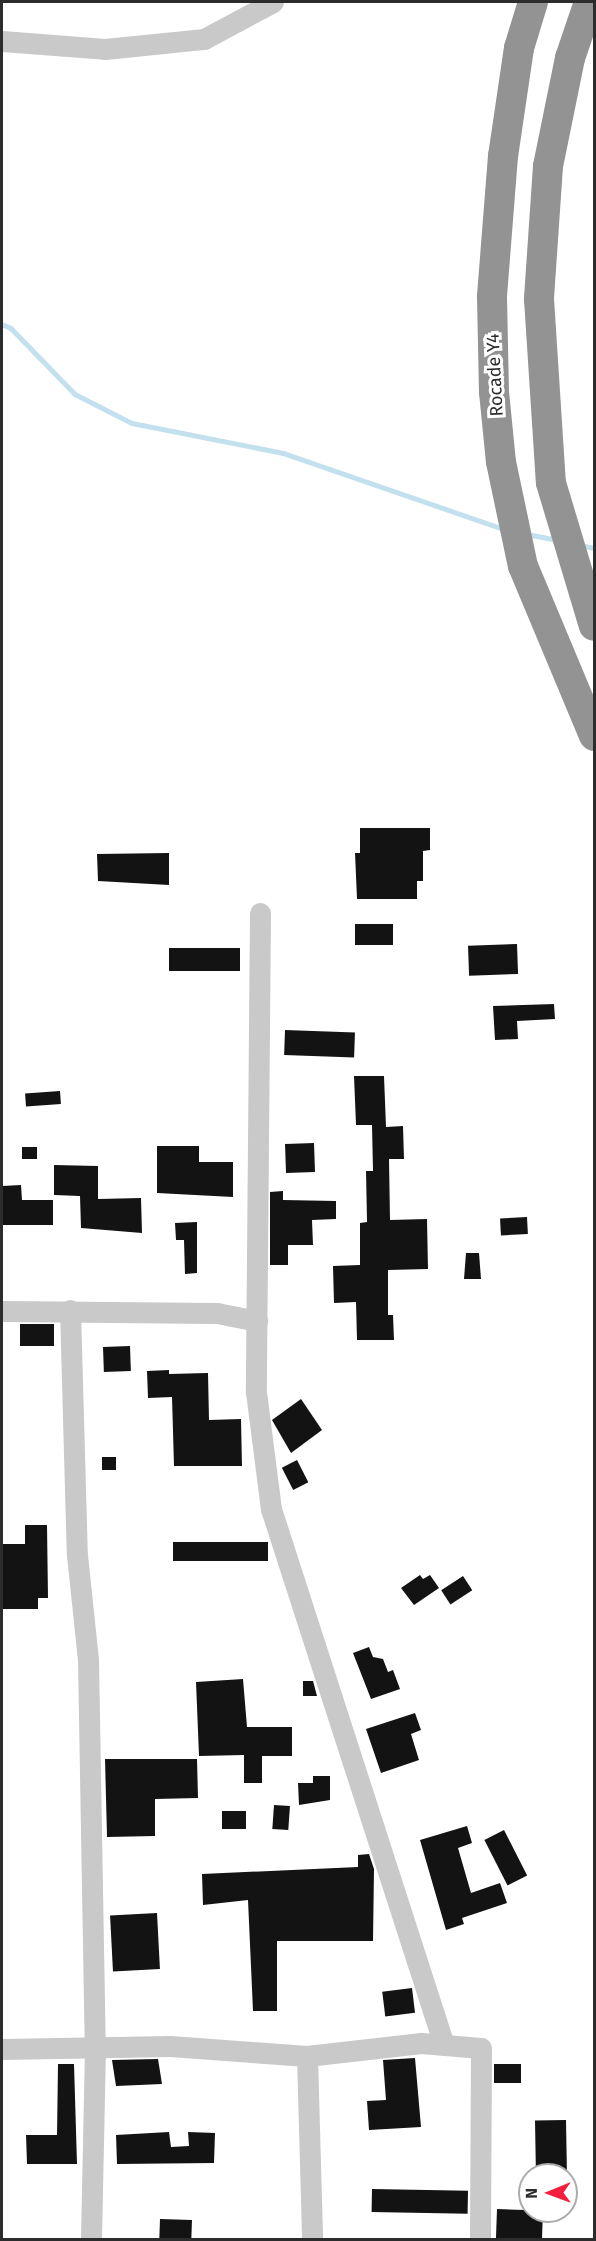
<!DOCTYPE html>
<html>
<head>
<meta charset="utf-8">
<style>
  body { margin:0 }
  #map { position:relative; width:596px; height:2241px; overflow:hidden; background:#fff; font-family:"Fira Sans",sans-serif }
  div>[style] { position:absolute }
  .stream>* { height:4.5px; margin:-2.25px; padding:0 2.25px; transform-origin:2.25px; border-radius:2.25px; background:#c2e0ed }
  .building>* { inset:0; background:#131313; transform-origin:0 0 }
  .minor>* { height:21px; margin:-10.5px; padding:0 10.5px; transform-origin:10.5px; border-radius:10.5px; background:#c9c9c9 }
  .highway>* { height:30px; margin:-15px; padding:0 15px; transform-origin:15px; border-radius:15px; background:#939393 }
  span { translate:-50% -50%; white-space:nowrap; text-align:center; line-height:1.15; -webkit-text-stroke:6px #fff; paint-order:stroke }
  .street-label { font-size:18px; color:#2c2c2c }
  .frame { position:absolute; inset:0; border:3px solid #2c2c2c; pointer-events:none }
  .north { position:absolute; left:518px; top:2163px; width:60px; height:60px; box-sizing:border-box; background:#fff; border:2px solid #ababab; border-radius:50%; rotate:269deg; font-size:16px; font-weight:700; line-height:24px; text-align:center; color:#2c2c2c }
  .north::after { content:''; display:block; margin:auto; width:21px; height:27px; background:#f31e3d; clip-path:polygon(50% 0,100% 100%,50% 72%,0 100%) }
</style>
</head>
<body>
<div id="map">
  <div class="stream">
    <div style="left:2px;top:324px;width:10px;rotate:24deg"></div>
    <div style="left:11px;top:328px;width:92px;rotate:45.9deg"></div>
    <div style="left:75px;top:394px;width:64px;rotate:27deg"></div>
    <div style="left:132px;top:423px;width:154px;rotate:11.2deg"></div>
    <div style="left:283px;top:453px;width:234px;rotate:19deg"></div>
    <div style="left:527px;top:534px;width:31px;rotate:11deg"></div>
    <div style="left:580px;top:545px;width:14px;rotate:12deg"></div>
  </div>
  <div class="building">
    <div style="clip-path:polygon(360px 828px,430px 828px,430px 850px,423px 851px,423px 881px,417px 881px,417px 899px,357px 899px,355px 853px,360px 853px)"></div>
    <div style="clip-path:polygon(169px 853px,169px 885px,98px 881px,97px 854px)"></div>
    <div style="left:355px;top:924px;width:38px;height:21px"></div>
    <div style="left:517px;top:944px;width:30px;height:49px;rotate:88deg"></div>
    <div style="left:169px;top:948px;width:71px;height:23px"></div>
    <div style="clip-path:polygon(554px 1004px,555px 1019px,517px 1021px,518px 1039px,495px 1040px,493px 1006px)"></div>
    <div style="left:285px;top:1030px;width:70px;height:25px;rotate:2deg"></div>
    <div style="clip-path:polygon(354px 1076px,384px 1076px,386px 1127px,403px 1126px,404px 1159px,389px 1159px,390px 1220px,427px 1219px,428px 1269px,388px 1270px,388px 1315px,393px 1315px,394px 1340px,357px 1340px,356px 1302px,334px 1303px,333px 1266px,360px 1265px,360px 1223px,367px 1222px,366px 1171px,373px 1171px,372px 1125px,356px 1125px)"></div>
    <div style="left:60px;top:1091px;width:13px;height:35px;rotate:86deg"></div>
    <div style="left:314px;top:1143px;width:29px;height:29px;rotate:88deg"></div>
    <div style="clip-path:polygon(157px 1146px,199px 1146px,199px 1162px,233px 1162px,233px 1197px,157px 1193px)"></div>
    <div style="left:22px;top:1147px;width:15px;height:12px"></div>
    <div style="clip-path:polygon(54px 1165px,98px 1166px,98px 1199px,141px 1198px,142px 1233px,81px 1228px,80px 1196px,54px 1195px)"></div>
    <div style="clip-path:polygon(21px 1185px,22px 1200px,53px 1200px,53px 1225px,2px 1225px,2px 1186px)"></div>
    <div style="clip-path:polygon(283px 1191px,283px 1200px,336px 1201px,336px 1219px,312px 1220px,313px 1245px,288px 1245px,288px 1265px,270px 1265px,270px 1192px)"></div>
    <div style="left:527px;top:1217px;width:17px;height:27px;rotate:87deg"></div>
    <div style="clip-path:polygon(197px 1222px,197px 1273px,185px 1274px,184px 1240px,176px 1240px,175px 1223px)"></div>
    <div style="clip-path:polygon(466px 1253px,479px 1253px,481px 1279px,464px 1279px)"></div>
    <div style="left:20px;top:1324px;width:34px;height:22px"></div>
    <div style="left:130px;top:1346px;width:25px;height:27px;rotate:88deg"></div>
    <div style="clip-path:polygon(169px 1370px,169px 1374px,208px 1373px,209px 1420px,241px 1419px,242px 1466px,174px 1466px,172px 1397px,148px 1398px,147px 1371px)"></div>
    <div style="clip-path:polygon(301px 1399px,322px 1430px,291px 1453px,272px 1420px)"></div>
    <div style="left:102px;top:1457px;width:14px;height:13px"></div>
    <div style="left:297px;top:1460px;width:25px;height:17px;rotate:63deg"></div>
    <div style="clip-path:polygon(25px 1525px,47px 1525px,48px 1598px,38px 1598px,38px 1609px,2px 1609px,2px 1544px,25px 1544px)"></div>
    <div style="left:173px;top:1542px;width:95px;height:19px"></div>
    <div style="clip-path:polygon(420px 1575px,423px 1579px,430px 1575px,439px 1588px,414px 1605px,401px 1588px)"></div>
    <div style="left:463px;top:1576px;width:17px;height:26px;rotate:57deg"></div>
    <div style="clip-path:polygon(369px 1647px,373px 1657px,383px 1659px,388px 1672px,393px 1670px,400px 1689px,371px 1699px,353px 1653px)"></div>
    <div style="clip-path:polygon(243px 1679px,247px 1727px,292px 1727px,292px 1756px,262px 1756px,262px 1783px,244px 1783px,244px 1755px,199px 1756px,196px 1682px)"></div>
    <div style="clip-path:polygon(303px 1681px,313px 1681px,317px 1696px,303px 1696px)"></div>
    <div style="clip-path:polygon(415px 1713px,421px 1730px,411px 1734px,419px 1760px,381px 1773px,366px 1729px)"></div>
    <div style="clip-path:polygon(105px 1759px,197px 1759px,198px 1798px,155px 1799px,155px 1836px,107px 1837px)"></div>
    <div style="clip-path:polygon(313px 1776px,330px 1776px,330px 1800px,299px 1805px,298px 1783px,313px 1783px)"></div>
    <div style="left:274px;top:1805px;width:16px;height:24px;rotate:4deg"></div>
    <div style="left:246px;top:1811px;width:18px;height:24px;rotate:90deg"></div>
    <div style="clip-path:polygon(467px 1826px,472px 1843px,458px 1848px,471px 1893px,500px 1883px,507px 1903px,462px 1918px,464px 1924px,446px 1930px,420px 1840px)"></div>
    <div style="left:504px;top:1830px;width:51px;height:22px;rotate:63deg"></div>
    <div style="clip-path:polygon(369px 1854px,374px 1869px,373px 1941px,277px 1941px,277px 2011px,253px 2011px,248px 1900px,203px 1905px,202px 1874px,358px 1867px,358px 1855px)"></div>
    <div style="left:157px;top:1913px;width:56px;height:47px;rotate:87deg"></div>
    <div style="left:412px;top:1988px;width:25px;height:30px;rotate:83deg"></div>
    <div style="clip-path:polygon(415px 2058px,421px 2127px,369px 2130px,367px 2101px,386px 2100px,383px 2060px)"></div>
    <div style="clip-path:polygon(158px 2059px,162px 2084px,116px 2086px,112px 2060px)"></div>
    <div style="clip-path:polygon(58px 2064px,74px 2064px,77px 2164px,27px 2164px,26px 2135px,57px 2135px)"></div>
    <div style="left:494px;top:2064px;width:27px;height:19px"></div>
    <div style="left:566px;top:2120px;width:55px;height:31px;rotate:89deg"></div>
    <div style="clip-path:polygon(169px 2132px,171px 2147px,189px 2146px,188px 2132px,215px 2133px,214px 2163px,117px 2164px,116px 2135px)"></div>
    <div style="left:372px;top:2189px;width:96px;height:23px;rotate:1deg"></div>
    <div style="left:497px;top:2209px;width:46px;height:31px;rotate:2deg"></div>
    <div style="left:160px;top:2219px;width:32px;height:20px;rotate:2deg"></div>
  </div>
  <div class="minor">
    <div style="left:2px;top:41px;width:103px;rotate:4.4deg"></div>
    <div style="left:105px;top:49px;width:100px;rotate:-5.8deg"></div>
    <div style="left:204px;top:39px;width:78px;rotate:-28.2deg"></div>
    <div style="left:260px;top:913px;width:479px;rotate:90.5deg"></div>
    <div style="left:256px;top:1392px;width:118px;rotate:82.7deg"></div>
    <div style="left:271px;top:1509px;width:563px;rotate:72.11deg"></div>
    <div style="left:70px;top:1310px;width:245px;rotate:88.4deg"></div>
    <div style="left:77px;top:1555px;width:105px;rotate:84deg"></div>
    <div style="left:88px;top:1659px;width:388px;rotate:89deg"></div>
    <div style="left:95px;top:2047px;width:193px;rotate:91.2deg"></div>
    <div style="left:2px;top:1311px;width:215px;rotate:0.5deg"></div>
    <div style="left:217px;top:1313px;width:41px;rotate:11.3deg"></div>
    <div style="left:2px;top:2049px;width:168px;rotate:-1deg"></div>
    <div style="left:170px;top:2046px;width:137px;rotate:4.2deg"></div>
    <div style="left:307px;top:2056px;width:115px;rotate:-6.5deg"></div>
    <div style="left:421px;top:2043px;width:60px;rotate:4.8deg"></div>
    <div style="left:481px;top:2048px;width:192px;rotate:90.3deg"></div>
    <div style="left:307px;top:2056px;width:184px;rotate:88.4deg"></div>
  </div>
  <div class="highway">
    <div style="left:533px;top:2px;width:48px;rotate:106.9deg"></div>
    <div style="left:519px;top:48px;width:109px;rotate:98.4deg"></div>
    <div style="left:503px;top:156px;width:141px;rotate:94.5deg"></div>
    <div style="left:492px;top:297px;width:95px;rotate:88.8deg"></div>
    <div style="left:494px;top:392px;width:70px;rotate:84.3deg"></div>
    <div style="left:501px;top:462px;width:106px;rotate:78.1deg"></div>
    <div style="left:523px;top:566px;width:184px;rotate:67.3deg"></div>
    <div style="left:589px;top:2px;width:59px;rotate:108.7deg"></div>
    <div style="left:570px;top:58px;width:110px;rotate:101.5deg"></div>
    <div style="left:548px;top:166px;width:133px;rotate:93.9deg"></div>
    <div style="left:539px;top:299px;width:184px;rotate:86.3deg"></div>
    <div style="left:551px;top:483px;width:149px;rotate:73.3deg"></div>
  </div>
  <div class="street-label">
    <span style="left:495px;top:375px;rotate:-93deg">Rocade Y4</span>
  </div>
  <div class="frame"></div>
  <div class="north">N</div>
</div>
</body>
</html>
